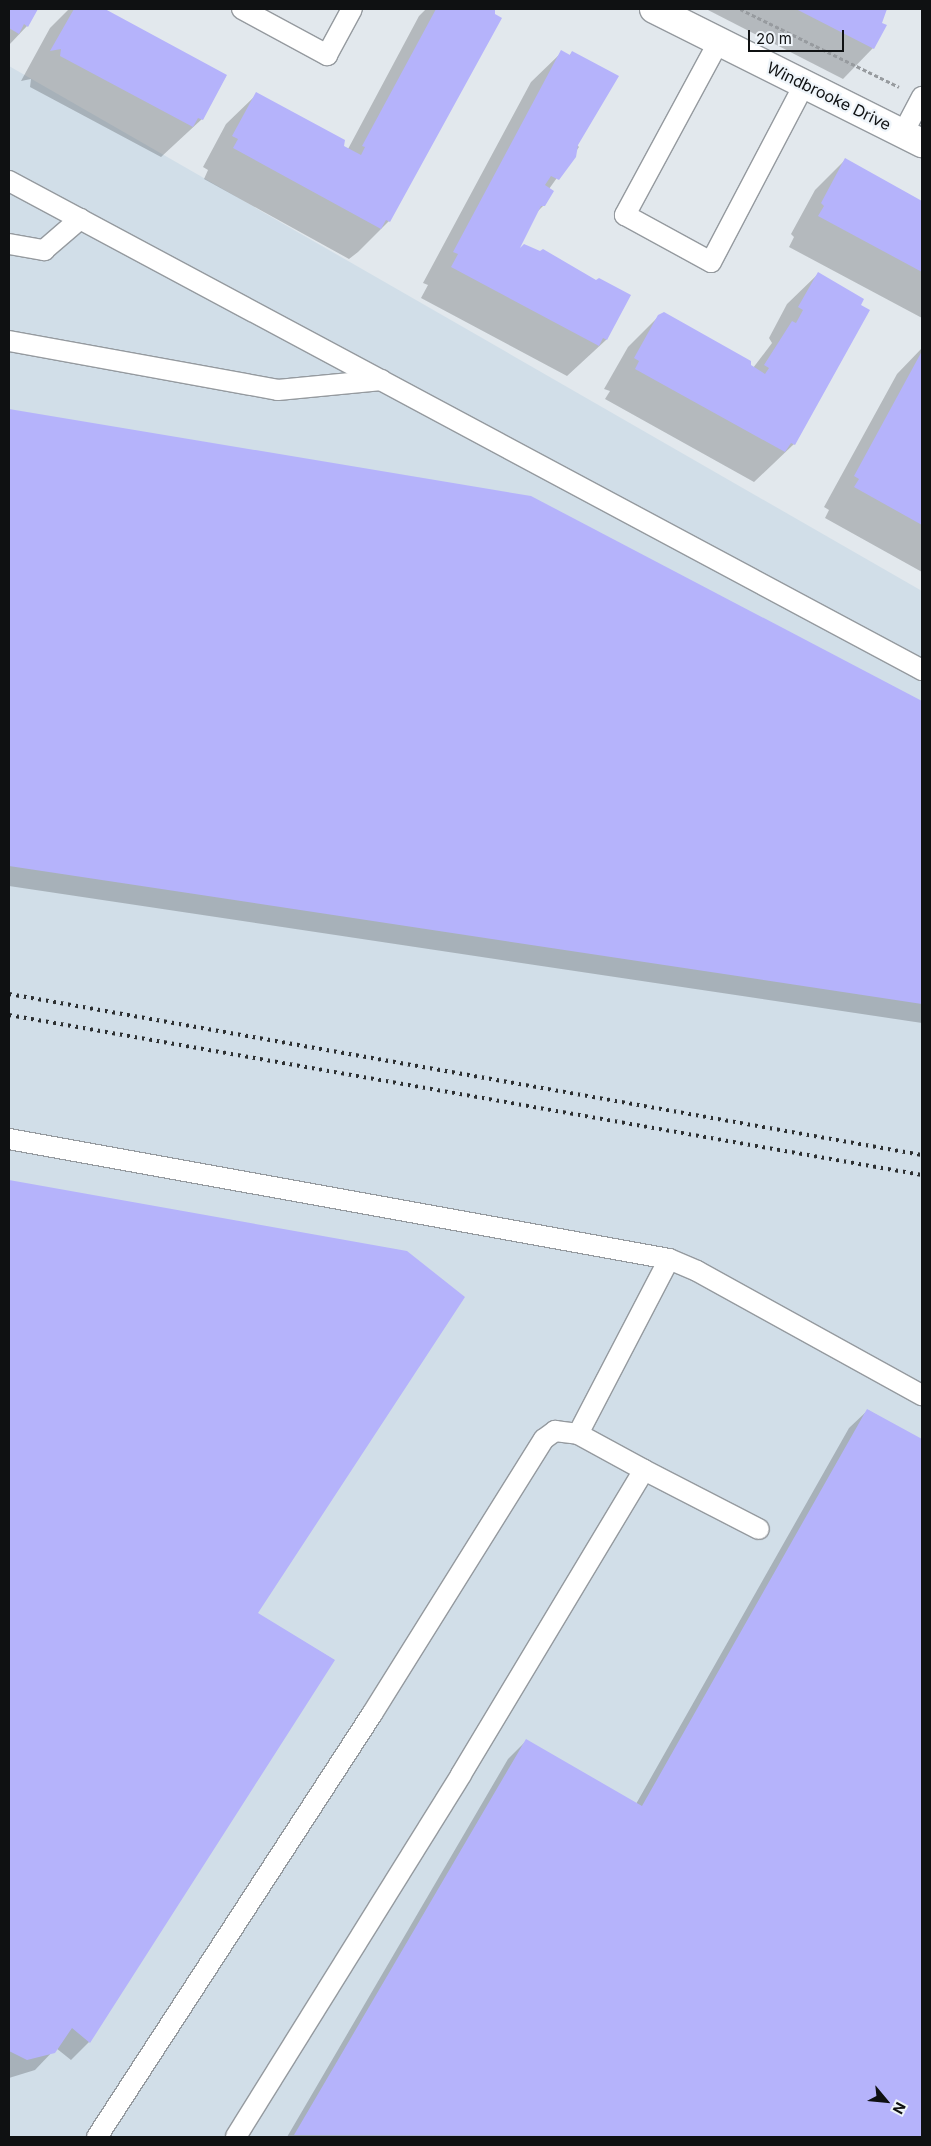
<!DOCTYPE html>
<html>
<head>
<meta charset="utf-8">
<style>
  body { margin:0 }
  #map { position:relative; width:931px; height:2146px; overflow:hidden; background:#e2e8ed; font-family:Inter,sans-serif }
  div>[style] { position:absolute }
  .built>* { inset:0; background:#d1dee8 }
  .shadow>* { inset:0; background:#0003 }
  .building>* { inset:0; background:#b5b3fb }
  .path>* { height:3px; margin-top:-1.5px; transform-origin:0; background:repeating-linear-gradient(90deg,#979b9f 0 4px,transparent 0 6.5px) }
  .roads { filter:drop-shadow(1px 0 #959a9f) drop-shadow(-1px 0 #959a9f) drop-shadow(0 1px #959a9f) drop-shadow(0 -1px #959a9f) }
  .lane>* { height:20px; margin:-10px; padding:0 10px; transform-origin:10px; border-radius:10px; background:#fff }
  .street>* { height:28px; margin:-14px; padding:0 14px; transform-origin:14px; border-radius:14px; background:#fff }
  .rail>* { height:4px; margin-top:-2px; transform-origin:0; background:repeating-linear-gradient(90deg,#2c2f31 0 2.5px,transparent 0 7.5px) }
  span { translate:-50% -50%; white-space:nowrap; text-align:center; line-height:1.15; -webkit-text-stroke:4.5px #eff5fa; paint-order:stroke }
  .street-label { font-size:16px; color:#0f1112 }
  .frame { position:absolute; inset:0; border:10px solid #0f1112; pointer-events:none }
  .north { position:absolute; left:861px; top:2076px; width:50px; height:50px; -webkit-text-stroke:4px #eff5fa; paint-order:stroke; rotate:118deg; font-size:14px; font-weight:700; line-height:20px; text-align:center; color:#0f1112 }
  .north::after { content:''; display:block; margin:auto; width:18px; height:22px; background:#0f1112; clip-path:polygon(50% 0,100% 100%,50% 72%,0 100%) }
  .scale { position:absolute; left:748px; top:30px; width:96px; height:22px; box-sizing:border-box; border:2px solid #0f1112; border-top:0; padding-left:6px; font-size:15px; line-height:18px; white-space:nowrap; color:#0f1112; -webkit-text-stroke:4px #eff5fa; paint-order:stroke }
</style>
</head>
<body>
<div id="map">
  <div class="built">
    <div style="clip-path:polygon(9px 66px,922px 591px,922px 2137px,9px 2137px)"></div>
  </div>
  <div class="shadow">
    <div style="clip-path:polygon(9px 9px,37px 9px,27px 26px,9px 45px)"></div>
    <div style="clip-path:polygon(69px 9px,102px 9px,226px 76px,202px 119px,161px 157px,30px 87px,31px 79px,21px 81px,50px 28px)"></div>
    <div style="clip-path:polygon(426px 9px,493px 9px,494px 15px,389px 221px,358px 252px,349px 259px,204px 179px,208px 170px,203px 167px,226px 124px,257px 94px,348px 149px,419px 16px)"></div>
    <div style="clip-path:polygon(706px 9px,885px 9px,873px 48px,843px 79px)"></div>
    <div style="clip-path:polygon(562px 52px,569px 56px,572px 52px,617px 77px,592px 116px,577px 145px,579px 147px,549px 189px,544px 205px,535px 214px,516px 251px,629px 295px,606px 340px,567px 376px,421px 298px,428px 285px,423px 283px,531px 82px)"></div>
    <div style="clip-path:polygon(845px 160px,922px 203px,922px 318px,789px 247px,794px 237px,791px 234px,815px 190px)"></div>
    <div style="clip-path:polygon(818px 274px,794px 444px,754px 482px,605px 399px,610px 391px,604px 389px,628px 347px,659px 316px,753px 368px,772px 343px,769px 338px,787px 304px)"></div>
    <div style="clip-path:polygon(922px 348px,922px 572px,825px 518px,829px 510px,824px 507px,897px 374px)"></div>
    <div style="clip-path:polygon(9px 411px,530px 497px,922px 702px,922px 1023px,9px 886px)"></div>
    <div style="clip-path:polygon(9px 1181px,406px 1253px,256px 1613px,334px 1660px,89px 2042px,71px 2060px,56px 2048px,35px 2070px,9px 2078px)"></div>
    <div style="clip-path:polygon(868px 1410px,922px 1441px,922px 2137px,287px 2137px,508px 1759px,526px 1741px,636px 1804px,849px 1428px)"></div>
  </div>
  <div class="building">
    <div style="clip-path:polygon(9px 9px,38px 9px,28px 27px,24px 24px,19px 34px,9px 28px)"></div>
    <div style="clip-path:polygon(74px 9px,105px 9px,227px 75px,203px 120px,198px 118px,193px 127px,60px 56px,61px 49px,50px 51px)"></div>
    <div style="clip-path:polygon(436px 9px,495px 9px,495px 14px,502px 18px,390px 222px,386px 220px,381px 229px,233px 148px,238px 139px,232px 136px,256px 92px,345px 140px,344px 146px,361px 155px,365px 147px,362px 146px)"></div>
    <div style="clip-path:polygon(796px 9px,887px 9px,882px 23px,887px 25px,874px 49px)"></div>
    <div style="clip-path:polygon(561px 50px,570px 55px,572px 51px,619px 76px,578px 145px,576px 157px,559px 180px,551px 176px,545px 185px,554px 191px,545px 206px,541px 206px,520px 248px,524px 244px,540px 251px,543px 249px,596px 280px,599px 278px,631px 295px,607px 340px,603px 338px,599px 346px,451px 267px,458px 254px,453px 252px)"></div>
    <div style="clip-path:polygon(845px 158px,922px 201px,922px 272px,818px 216px,824px 206px,821px 203px)"></div>
    <div style="clip-path:polygon(818px 272px,864px 299px,861px 305px,870px 310px,795px 445px,791px 443px,785px 452px,635px 369px,639px 361px,634px 358px,658px 315px,664px 312px,751px 361px,751px 365px,765px 374px,769px 368px,764px 365px,792px 321px,796px 323px,803px 310px,798px 307px)"></div>
    <div style="clip-path:polygon(922px 351px,922px 525px,854px 487px,859px 479px,854px 476px)"></div>
    <div style="clip-path:polygon(9px 409px,531px 496px,922px 701px,922px 1004px,9px 866px)"></div>
    <div style="clip-path:polygon(9px 1180px,407px 1251px,465px 1297px,258px 1613px,335px 1660px,90px 2043px,72px 2028px,55px 2053px,27px 2060px,9px 2051px)"></div>
    <div style="clip-path:polygon(867px 1409px,922px 1439px,922px 2137px,294px 2135px,526px 1739px,642px 1806px)"></div>
  </div>
  <div class="path">
    <div style="left:740px;top:9px;width:177px;rotate:26.1deg"></div>
  </div>
  <div class="roads">
    <div class="lane">
      <div style="left:242px;top:9px;width:97px;rotate:28.4deg"></div>
      <div style="left:327px;top:55px;width:52px;rotate:-61.5deg"></div>
      <div style="left:719px;top:41px;width:198px;rotate:118.4deg"></div>
      <div style="left:625px;top:215px;width:98px;rotate:28.7deg"></div>
      <div style="left:711px;top:262px;width:202px;rotate:-62.3deg"></div>
      <div style="left:903px;top:133px;width:41px;rotate:-62.2deg"></div>
      <div style="left:9px;top:181px;width:1036px;rotate:28.17deg"></div>
      <div style="left:9px;top:244px;width:36px;rotate:10deg"></div>
      <div style="left:44px;top:250px;width:48px;rotate:-40.7deg"></div>
      <div style="left:9px;top:341px;width:273px;rotate:10.3deg"></div>
      <div style="left:278px;top:390px;width:104px;rotate:-5.5deg"></div>
      <div style="left:9px;top:1139px;width:671px;rotate:10.3deg"></div>
      <div style="left:669px;top:1259px;width:30px;rotate:23deg"></div>
      <div style="left:697px;top:1271px;width:257px;rotate:28.9deg"></div>
      <div style="left:578px;top:1434px;width:197px;rotate:-62.5deg"></div>
      <div style="left:644px;top:1470px;width:129px;rotate:27.2deg"></div>
      <div style="left:97px;top:2137px;width:505px;rotate:-56.97deg"></div>
      <div style="left:372px;top:1714px;width:324px;rotate:-58deg"></div>
      <div style="left:544px;top:1439px;width:14px;rotate:-36deg"></div>
      <div style="left:555px;top:1431px;width:23px;rotate:7deg"></div>
      <div style="left:578px;top:1434px;width:75px;rotate:28.6deg"></div>
      <div style="left:644px;top:1470px;width:356px;rotate:121deg"></div>
      <div style="left:461px;top:1775px;width:426px;rotate:121.9deg"></div>
    </div>
    <div class="street">
      <div style="left:654px;top:9px;width:300px;rotate:26.6deg"></div>
    </div>
  </div>
  <div class="rail">
    <div style="left:9px;top:994px;width:927px;rotate:10deg"></div>
    <div style="left:9px;top:1015px;width:927px;rotate:9.94deg"></div>
  </div>
  <div class="street-label">
    <span style="left:829px;top:96px;rotate:26deg">Windbrooke Drive</span>
  </div>
  <div class="frame"></div>
  <div class="north">N</div>
  <div class="scale">20 m</div>
</div>
</body>
</html>
